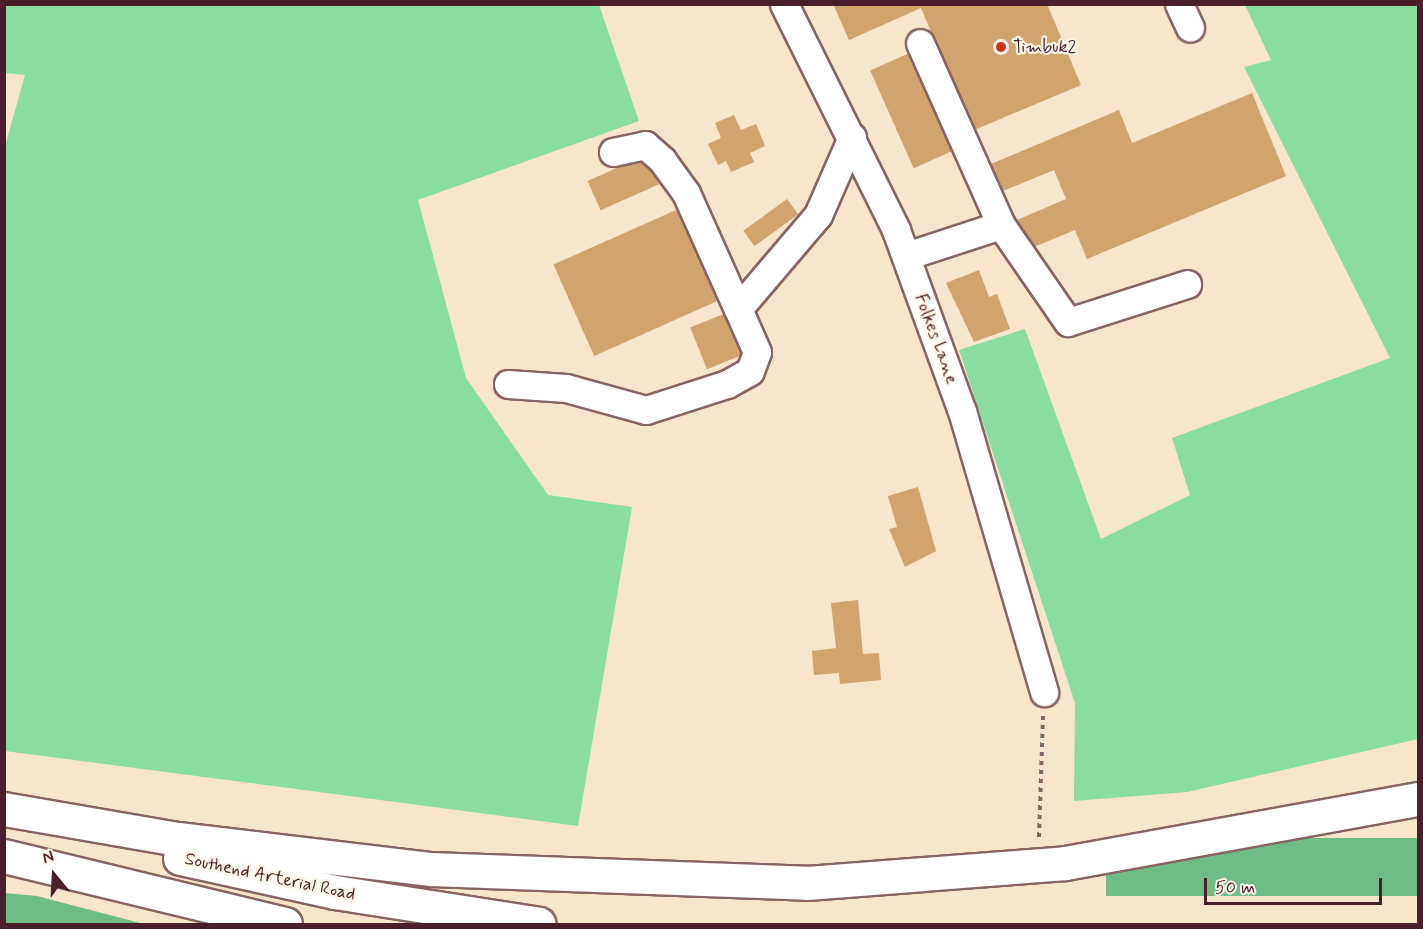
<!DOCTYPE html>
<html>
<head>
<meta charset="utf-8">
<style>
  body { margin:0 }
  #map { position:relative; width:1423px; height:929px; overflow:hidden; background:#f7e5cc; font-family:Mynerve,sans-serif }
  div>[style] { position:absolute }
  .green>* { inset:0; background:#89dd9f }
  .forest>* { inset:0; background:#6ebc86; transform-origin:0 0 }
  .building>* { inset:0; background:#d1a46e; transform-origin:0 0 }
  .path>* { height:4px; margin-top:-2px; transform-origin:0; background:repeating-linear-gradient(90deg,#876463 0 4.5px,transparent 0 9px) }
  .roads { filter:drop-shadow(2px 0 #876463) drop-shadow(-2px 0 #876463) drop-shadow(0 2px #876463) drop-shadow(0 -2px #876463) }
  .minor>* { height:27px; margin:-13.5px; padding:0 13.5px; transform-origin:13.5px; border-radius:13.5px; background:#fff }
  .highway>* { height:33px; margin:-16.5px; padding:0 16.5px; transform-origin:16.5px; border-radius:16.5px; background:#fff }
  .dots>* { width:16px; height:16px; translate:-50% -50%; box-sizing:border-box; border:3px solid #fcf5e5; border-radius:50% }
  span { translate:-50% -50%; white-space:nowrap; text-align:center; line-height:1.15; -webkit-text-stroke:4.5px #fcf5e5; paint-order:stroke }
  .poi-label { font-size:18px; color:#4a1f2b }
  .left { translate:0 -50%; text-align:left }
  .street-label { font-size:18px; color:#4a1f2b }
  .frame { position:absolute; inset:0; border:6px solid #4a1f2b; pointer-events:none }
  .north { position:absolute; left:24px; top:845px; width:60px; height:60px; -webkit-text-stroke:4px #fcf5e5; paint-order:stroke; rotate:342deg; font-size:16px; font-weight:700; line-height:24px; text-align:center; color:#4a1f2b }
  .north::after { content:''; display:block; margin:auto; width:21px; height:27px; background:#4a1f2b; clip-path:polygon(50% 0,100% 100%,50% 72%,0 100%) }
  .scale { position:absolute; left:1204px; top:878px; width:178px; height:27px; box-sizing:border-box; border:3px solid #4a1f2b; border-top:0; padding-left:8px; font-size:18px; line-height:21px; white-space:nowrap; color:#4a1f2b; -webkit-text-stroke:4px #fcf5e5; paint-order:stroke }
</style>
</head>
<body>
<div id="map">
  <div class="green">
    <div style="clip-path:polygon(5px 4px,599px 5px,639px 121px,418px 200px,466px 378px,548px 495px,632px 507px,578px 826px,5px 751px,4px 150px,25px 75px,5px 73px)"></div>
    <div style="clip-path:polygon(1245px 5px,1418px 5px,1418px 739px,1187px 792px,1074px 801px,1075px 703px,959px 350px,1025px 329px,1101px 539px,1190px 495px,1172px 438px,1390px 358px,1244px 67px,1271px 60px)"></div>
  </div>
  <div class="forest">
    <div style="left:1418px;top:838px;width:58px;height:312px;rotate:90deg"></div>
    <div style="clip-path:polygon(5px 893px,37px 896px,144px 924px,5px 924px)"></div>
  </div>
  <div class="building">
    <div style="clip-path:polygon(833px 4px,1047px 4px,1081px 85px,972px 131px,921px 8px,849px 40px)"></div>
    <div style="left:914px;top:51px;width:107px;height:48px;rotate:66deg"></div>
    <div style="clip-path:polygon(1252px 93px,1286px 176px,1087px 259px,1075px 230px,1029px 249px,1017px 220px,1066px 199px,1054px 170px,1003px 191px,991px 164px,1119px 110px,1132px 143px)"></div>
    <div style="clip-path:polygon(734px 115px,741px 130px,756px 124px,765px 146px,750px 153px,754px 162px,731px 172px,726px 161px,718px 165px,708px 144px,721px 138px,715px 123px)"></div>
    <div style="left:646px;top:155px;width:32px;height:64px;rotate:66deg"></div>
    <div style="left:787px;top:199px;width:19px;height:54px;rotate:54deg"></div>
    <div style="left:685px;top:206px;width:100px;height:144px;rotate:66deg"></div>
    <div style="clip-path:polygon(979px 270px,989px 297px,997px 294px,1010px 329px,974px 342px,946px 283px)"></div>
    <div style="left:731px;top:311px;width:45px;height:44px;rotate:68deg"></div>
    <div style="clip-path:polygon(918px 487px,936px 551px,905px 567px,889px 529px,897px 527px,888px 496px)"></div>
    <div style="clip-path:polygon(858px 600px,863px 654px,879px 653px,881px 680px,840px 684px,839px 673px,814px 675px,812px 651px,836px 648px,831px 603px)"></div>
  </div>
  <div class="path">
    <div style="left:1039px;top:837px;width:122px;rotate:-88.1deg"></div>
  </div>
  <div class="roads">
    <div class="minor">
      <div style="left:784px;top:4px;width:252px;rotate:63.6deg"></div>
      <div style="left:896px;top:230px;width:193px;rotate:70deg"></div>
      <div style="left:962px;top:411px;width:293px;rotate:73.7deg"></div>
      <div style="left:1179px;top:4px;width:26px;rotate:65deg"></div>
      <div style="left:613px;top:152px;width:33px;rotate:-12deg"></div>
      <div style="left:645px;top:145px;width:23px;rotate:41deg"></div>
      <div style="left:662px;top:160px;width:41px;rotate:54deg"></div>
      <div style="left:686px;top:193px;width:127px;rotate:65.9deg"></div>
      <div style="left:738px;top:309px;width:123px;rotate:-49.6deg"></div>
      <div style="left:818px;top:215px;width:85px;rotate:-66.4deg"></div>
      <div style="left:1001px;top:225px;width:118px;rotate:55.4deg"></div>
      <div style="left:1068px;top:322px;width:125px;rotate:-17.7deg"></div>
      <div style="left:906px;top:256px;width:100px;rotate:-18.1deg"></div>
      <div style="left:1001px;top:225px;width:199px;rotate:-114deg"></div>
      <div style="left:508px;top:384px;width:58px;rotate:3.9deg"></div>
      <div style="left:566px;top:388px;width:83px;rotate:15.4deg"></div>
      <div style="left:646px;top:410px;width:85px;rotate:-17.8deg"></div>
      <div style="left:727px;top:384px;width:26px;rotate:-29deg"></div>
      <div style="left:750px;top:371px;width:20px;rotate:-70deg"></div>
      <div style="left:757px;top:352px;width:47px;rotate:-113.8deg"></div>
    </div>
    <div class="highway">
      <div style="left:4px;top:809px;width:177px;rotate:9.8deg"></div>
      <div style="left:178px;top:839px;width:255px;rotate:6.8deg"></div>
      <div style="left:431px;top:869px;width:376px;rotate:2.1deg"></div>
      <div style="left:807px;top:883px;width:259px;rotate:-4.4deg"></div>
      <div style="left:1065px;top:863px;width:359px;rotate:-10.3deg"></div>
      <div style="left:4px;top:856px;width:289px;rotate:13.6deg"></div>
      <div style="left:180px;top:858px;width:159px;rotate:12.4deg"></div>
      <div style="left:335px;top:892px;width:206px;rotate:8.9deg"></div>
    </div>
  </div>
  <div class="dots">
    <div style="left:1001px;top:47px;background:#c8321e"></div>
  </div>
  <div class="poi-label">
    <span class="left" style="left:1013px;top:47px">Timbuk2</span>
  </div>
  <div class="street-label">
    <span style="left:936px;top:339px;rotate:70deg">Folkes Lane</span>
    <span style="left:270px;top:877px;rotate:12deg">Southend Arterial Road</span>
  </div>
  <div class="frame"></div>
  <div class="north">N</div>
  <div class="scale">50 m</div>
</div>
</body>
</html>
